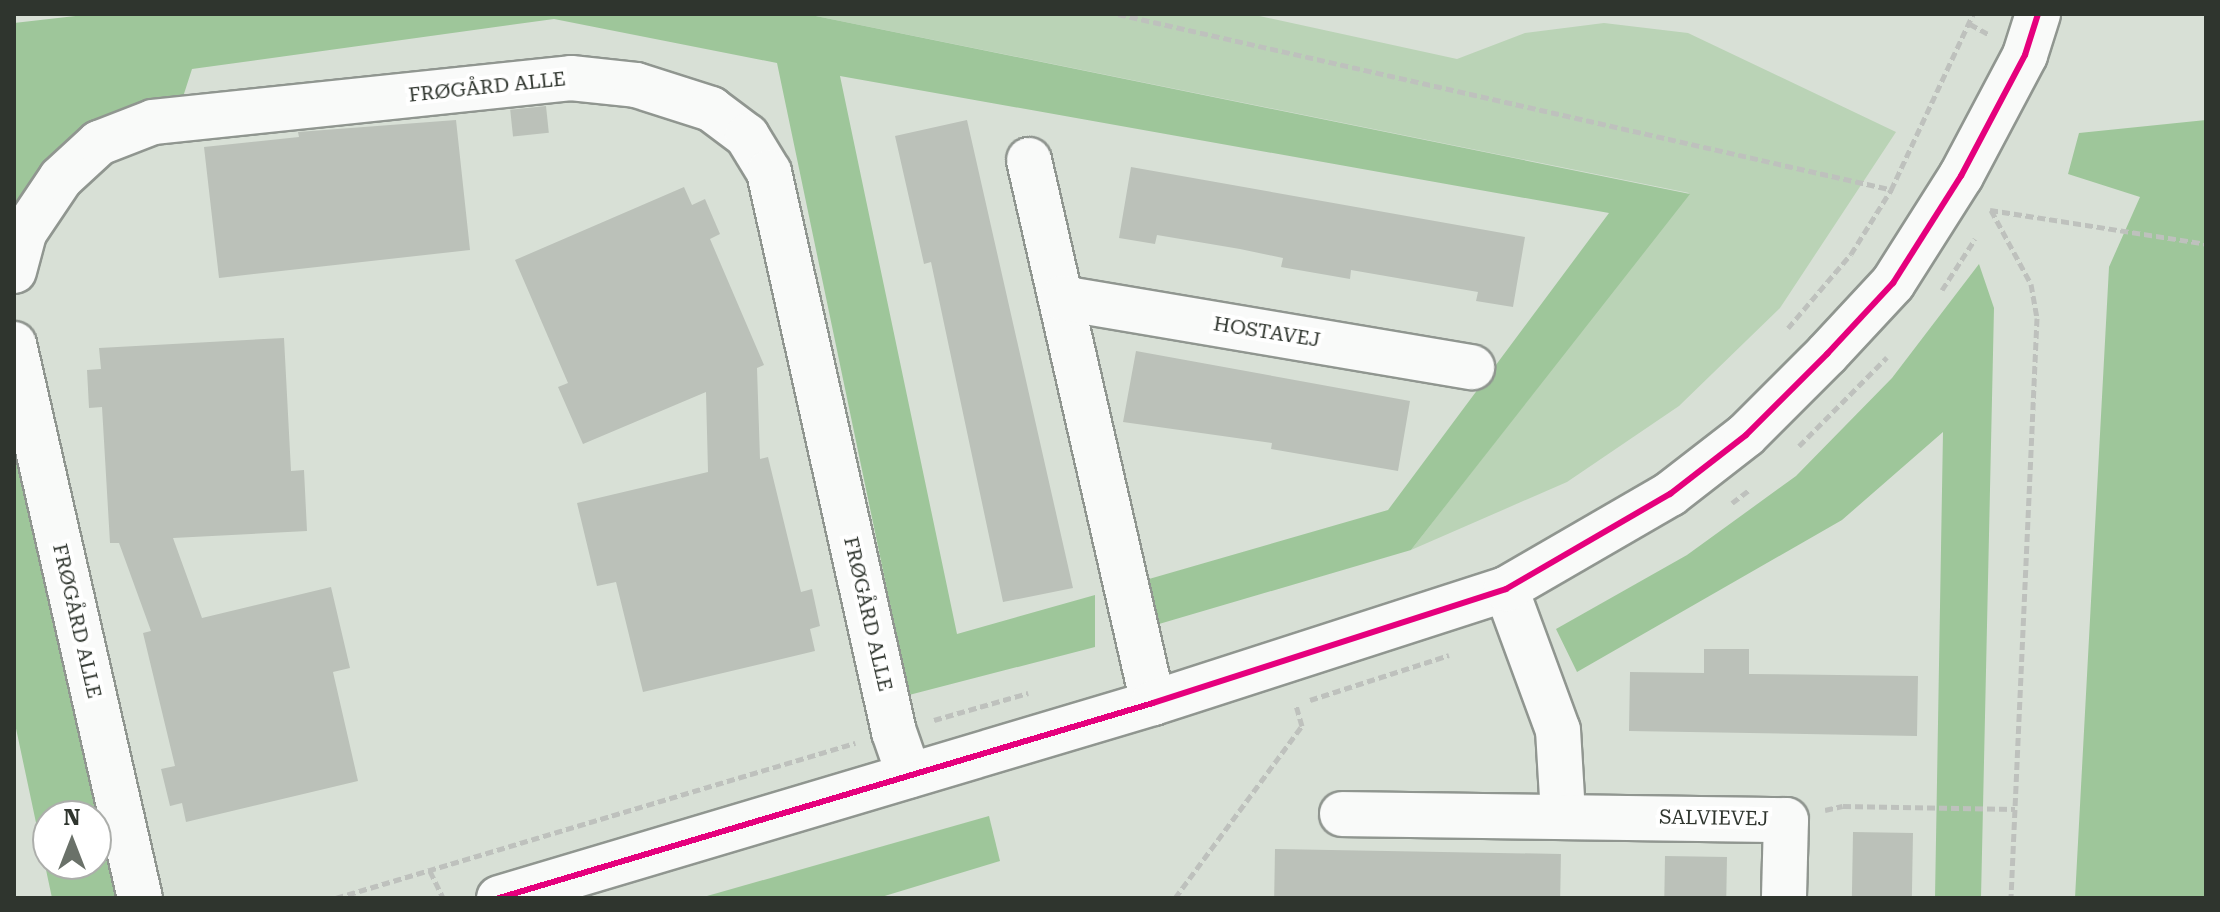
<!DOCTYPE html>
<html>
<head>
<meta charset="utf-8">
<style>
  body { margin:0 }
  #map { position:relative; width:2220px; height:912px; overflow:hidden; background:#d8e0d6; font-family:"Roboto Serif",serif }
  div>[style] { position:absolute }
  .green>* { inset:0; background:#bad3b6 }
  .forest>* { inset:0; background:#9ec69a }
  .building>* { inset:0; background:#bbc1b9; transform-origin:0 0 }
  .path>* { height:5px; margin-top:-2.5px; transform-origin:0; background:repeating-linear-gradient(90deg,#bec1bd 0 8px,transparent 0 12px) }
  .roads { filter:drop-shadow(2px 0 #909690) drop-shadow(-2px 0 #909690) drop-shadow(0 2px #909690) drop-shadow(0 -2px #909690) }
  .minor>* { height:44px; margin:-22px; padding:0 22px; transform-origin:22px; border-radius:22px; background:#f9faf9 }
  .bus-1>* { height:6px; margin:-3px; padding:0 3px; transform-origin:3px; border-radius:3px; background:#e5007d }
  span { translate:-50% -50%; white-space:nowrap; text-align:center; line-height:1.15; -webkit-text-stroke:8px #fff; paint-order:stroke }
  .street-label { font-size:20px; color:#2f352e }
  .frame { position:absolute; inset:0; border:16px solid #2f352e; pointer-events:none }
  .north { position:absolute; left:32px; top:800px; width:80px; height:80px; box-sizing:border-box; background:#fff; border:2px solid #acaeab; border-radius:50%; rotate:0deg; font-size:22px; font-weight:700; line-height:32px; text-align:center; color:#2f352e }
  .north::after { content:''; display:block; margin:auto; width:28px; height:36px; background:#6a7169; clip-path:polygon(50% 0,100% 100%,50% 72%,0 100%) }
</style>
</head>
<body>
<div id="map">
  <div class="green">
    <div style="clip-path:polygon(806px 14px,1250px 14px,1457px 59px,1525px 33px,1604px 23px,1688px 33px,1896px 132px,1780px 308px,1679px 406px,1567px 482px,1411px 550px,1689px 193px)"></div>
  </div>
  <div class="forest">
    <div style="clip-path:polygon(93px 14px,806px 14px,1690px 194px,1411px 550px,1159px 624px,1149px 579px,1388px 510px,1609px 213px,840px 76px,957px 634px,1095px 595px,1095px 647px,909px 695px,777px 63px,554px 19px,192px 69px,182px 100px,14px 216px,14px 23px)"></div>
    <div style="clip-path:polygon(2206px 120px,2206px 898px,2075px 898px,2109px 267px,2140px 197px,2068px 174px,2079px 133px)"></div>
    <div style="clip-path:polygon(1979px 264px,1994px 308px,1981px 898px,1935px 898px,1943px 432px,1842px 520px,1577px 672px,1556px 629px,1687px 555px,1796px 476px,1892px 378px)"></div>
    <div style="clip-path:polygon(evenodd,14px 448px,117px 898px,52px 898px,14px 719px,14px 448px,96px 816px,96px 864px,48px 864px,48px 816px,96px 816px)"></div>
    <div style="clip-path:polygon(989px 816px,1000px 861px,878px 898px,700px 898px)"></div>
  </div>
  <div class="building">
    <div style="left:546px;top:106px;width:27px;height:36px;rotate:84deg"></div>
    <div style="clip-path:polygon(456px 120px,470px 250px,219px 278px,204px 147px,299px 137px,298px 132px)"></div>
    <div style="clip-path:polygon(967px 120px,1073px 588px,1003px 602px,931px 262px,924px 264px,895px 136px)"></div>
    <div style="clip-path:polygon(1131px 167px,1525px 237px,1513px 307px,1476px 301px,1478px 292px,1351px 270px,1350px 279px,1281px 267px,1283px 258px,1240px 249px,1157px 235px,1155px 244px,1119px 238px)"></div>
    <div style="clip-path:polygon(684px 187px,692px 205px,705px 199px,720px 234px,710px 239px,764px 365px,757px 368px,760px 459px,768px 457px,801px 592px,812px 589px,820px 626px,810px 629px,815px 651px,643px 692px,616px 582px,597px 586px,577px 503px,708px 472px,706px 392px,583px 444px,558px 387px,568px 383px,515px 260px)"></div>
    <div style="clip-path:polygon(284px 338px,291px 471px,304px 470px,307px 531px,173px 538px,202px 618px,331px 587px,350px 668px,333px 672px,358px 781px,186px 822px,182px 803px,170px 806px,161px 769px,175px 766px,143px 633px,151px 631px,119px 543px,110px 543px,102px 407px,89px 408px,87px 370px,101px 369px,99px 348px)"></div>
    <div style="clip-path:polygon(1136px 351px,1410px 401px,1398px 471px,1271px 449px,1272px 443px,1123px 422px)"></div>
    <div style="clip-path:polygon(1704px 649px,1749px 649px,1749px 674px,1918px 676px,1917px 736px,1629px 731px,1630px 672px,1704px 673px)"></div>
    <div style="left:1913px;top:833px;width:65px;height:60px;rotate:91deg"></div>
    <div style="left:1275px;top:849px;width:286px;height:49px;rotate:1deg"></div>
    <div style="left:1665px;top:856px;width:62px;height:42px;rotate:1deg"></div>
  </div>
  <div class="path">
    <div style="left:1118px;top:14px;width:795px;rotate:12.79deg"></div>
    <div style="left:1970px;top:24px;width:23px;rotate:29deg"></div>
    <div style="left:1990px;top:210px;width:219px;rotate:8.9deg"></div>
    <div style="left:1991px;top:210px;width:84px;rotate:61.6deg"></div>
    <div style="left:2031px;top:284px;width:35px;rotate:80deg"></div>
    <div style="left:2037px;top:318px;width:581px;rotate:92.57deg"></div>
    <div style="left:1942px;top:290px;width:61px;rotate:-57.1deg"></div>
    <div style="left:1788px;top:328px;width:97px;rotate:-49.6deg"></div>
    <div style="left:1851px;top:254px;width:75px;rotate:-58deg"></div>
    <div style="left:1891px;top:190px;width:194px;rotate:-65deg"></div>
    <div style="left:1799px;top:446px;width:125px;rotate:-45.3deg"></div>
    <div style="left:1732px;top:503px;width:21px;rotate:-37deg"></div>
    <div style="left:1310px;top:700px;width:146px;rotate:-17.9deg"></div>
    <div style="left:934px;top:720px;width:98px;rotate:-16deg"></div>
    <div style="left:1825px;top:810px;width:18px;rotate:-13deg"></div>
    <div style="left:1843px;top:806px;width:172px;rotate:1deg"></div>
    <div style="left:430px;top:871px;width:30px;rotate:64deg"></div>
    <div style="left:336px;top:898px;width:542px;rotate:-16.63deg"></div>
    <div style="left:1175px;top:898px;width:214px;rotate:-53.6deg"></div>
    <div style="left:1302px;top:726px;width:22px;rotate:-106deg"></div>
  </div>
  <div class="roads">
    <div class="minor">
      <div style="left:1029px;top:160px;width:557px;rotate:77.14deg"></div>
      <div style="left:14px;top:271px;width:39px;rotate:-75deg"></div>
      <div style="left:24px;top:233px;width:66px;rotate:-56.1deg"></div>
      <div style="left:61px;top:178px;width:52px;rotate:-42.6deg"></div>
      <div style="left:99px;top:143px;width:58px;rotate:-21.3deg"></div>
      <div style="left:153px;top:122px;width:420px;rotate:-6deg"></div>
      <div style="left:571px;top:78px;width:65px;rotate:6.1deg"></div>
      <div style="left:636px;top:85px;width:79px;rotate:17.7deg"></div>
      <div style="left:711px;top:109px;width:45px;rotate:36.9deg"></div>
      <div style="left:747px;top:136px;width:42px;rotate:58.6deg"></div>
      <div style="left:769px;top:172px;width:574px;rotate:77.42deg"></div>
      <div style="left:894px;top:732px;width:46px;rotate:70.8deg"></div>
      <div style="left:1062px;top:298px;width:416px;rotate:9.6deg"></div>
      <div style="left:14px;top:344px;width:568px;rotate:77.19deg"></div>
      <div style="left:1506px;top:589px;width:150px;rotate:69.8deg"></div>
      <div style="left:1558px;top:730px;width:85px;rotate:86.6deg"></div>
      <div style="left:1342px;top:814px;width:444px;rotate:0.8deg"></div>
      <div style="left:1786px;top:820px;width:78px;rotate:91.5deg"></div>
      <div style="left:499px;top:898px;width:682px;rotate:-16.6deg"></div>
      <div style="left:1153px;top:703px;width:371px;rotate:-17.9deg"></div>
      <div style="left:1506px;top:589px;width:190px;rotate:-30.1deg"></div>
      <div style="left:1670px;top:494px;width:96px;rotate:-37.8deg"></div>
      <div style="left:1746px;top:435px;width:115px;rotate:-45deg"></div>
      <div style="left:1827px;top:354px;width:97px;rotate:-47.1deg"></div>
      <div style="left:1893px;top:283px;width:127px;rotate:-57.6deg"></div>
      <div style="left:1961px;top:176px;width:137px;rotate:-62.1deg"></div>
      <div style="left:2025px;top:55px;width:43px;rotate:-72.4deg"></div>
    </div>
  </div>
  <div class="bus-1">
    <div style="left:499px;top:898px;width:682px;rotate:-16.6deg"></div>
    <div style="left:1153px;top:703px;width:371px;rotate:-17.9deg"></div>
    <div style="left:1506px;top:589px;width:190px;rotate:-30.1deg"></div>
    <div style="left:1670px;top:494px;width:96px;rotate:-37.8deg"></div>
    <div style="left:1746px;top:435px;width:115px;rotate:-45deg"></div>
    <div style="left:1827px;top:354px;width:97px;rotate:-47.1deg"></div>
    <div style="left:1893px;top:283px;width:127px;rotate:-57.6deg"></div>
    <div style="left:1961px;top:176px;width:137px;rotate:-62.1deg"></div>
    <div style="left:2025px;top:55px;width:43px;rotate:-72.4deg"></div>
  </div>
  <div class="street-label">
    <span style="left:487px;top:87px;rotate:-6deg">FRØGÅRD ALLE</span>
    <span style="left:1267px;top:332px;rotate:9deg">HOSTAVEJ</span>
    <span style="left:868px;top:614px;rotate:77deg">FRØGÅRD ALLE</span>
    <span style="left:77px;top:621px;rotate:77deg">FRØGÅRD ALLE</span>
    <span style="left:1714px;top:818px;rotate:1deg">SALVIEVEJ</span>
  </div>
  <div class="frame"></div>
  <div class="north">N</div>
</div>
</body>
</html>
